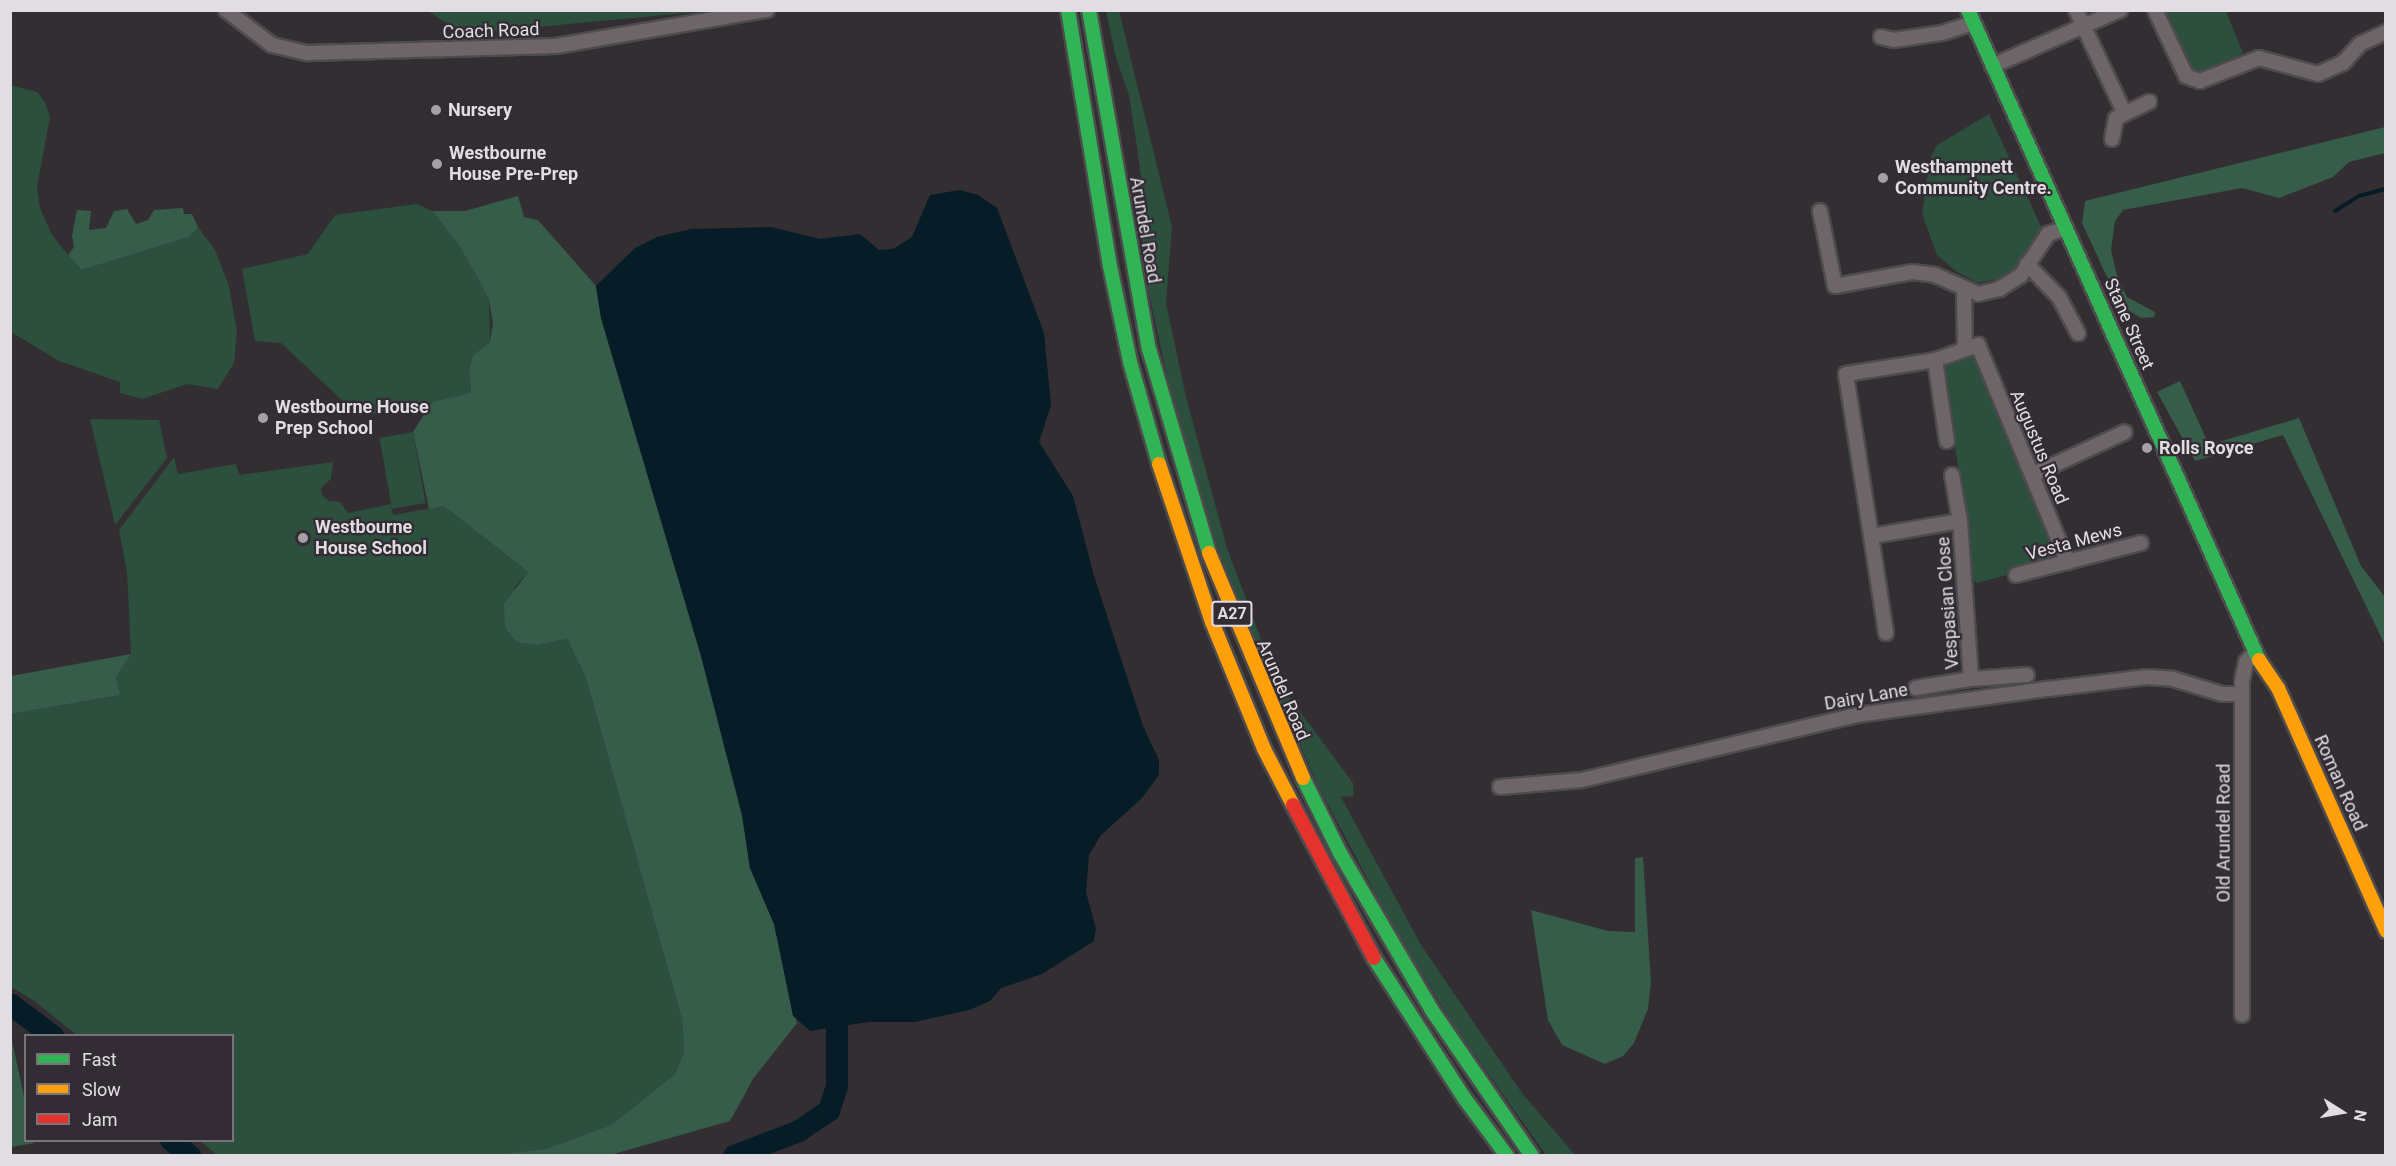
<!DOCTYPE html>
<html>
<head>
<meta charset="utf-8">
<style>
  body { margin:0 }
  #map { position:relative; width:2396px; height:1166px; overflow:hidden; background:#322e32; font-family:Roboto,sans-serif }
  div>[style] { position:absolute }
  .green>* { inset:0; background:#2c4f3e; transform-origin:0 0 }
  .forest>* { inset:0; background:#365d4a }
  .water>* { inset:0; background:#061c26 }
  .stream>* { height:4px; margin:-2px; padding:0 2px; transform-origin:2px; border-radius:2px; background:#061c26 }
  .river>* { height:22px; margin:-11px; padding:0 11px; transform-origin:11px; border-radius:11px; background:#061c26 }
  .roads { filter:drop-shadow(2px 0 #4d4b4d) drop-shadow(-2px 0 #4d4b4d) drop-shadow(0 2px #4d4b4d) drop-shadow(0 -2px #4d4b4d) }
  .street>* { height:14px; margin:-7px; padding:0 7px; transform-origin:7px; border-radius:7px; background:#6e6568 }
  .fast>* { height:14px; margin:-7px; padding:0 7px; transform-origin:7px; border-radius:7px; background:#30b455 }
  .slow>* { height:14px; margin:-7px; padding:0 7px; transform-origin:7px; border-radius:7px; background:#ff9f0a }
  .jam>* { height:14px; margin:-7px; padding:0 7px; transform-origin:7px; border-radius:7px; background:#e5322d }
  .dots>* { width:16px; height:16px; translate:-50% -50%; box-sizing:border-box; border:3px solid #332c34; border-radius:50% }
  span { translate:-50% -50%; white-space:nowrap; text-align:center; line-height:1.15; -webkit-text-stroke:4.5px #332c34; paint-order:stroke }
  .shield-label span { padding:2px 4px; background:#332c34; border:2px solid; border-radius:4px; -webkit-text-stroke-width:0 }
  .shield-label { font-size:16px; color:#e2dde3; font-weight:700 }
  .street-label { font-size:18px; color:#e2dde3 }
  .poi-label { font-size:18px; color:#e2dde3; font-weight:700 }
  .left { translate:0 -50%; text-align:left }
  .frame { position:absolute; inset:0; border:12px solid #e2dde3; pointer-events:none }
  .legend { position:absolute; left:24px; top:1034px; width:210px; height:108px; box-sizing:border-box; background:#332c34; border:2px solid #79737a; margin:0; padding:8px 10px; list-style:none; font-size:18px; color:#e2dde3 }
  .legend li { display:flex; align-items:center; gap:12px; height:30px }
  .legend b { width:30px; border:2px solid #79737a }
  .north { position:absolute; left:2312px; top:1082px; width:60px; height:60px; -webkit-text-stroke:4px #332c34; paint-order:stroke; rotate:101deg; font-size:16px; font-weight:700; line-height:24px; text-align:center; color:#e2dde3 }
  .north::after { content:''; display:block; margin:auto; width:21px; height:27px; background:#e2dde3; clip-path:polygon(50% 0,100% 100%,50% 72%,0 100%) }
</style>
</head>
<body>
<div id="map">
  <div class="green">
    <div style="clip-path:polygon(428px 11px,708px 11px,495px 31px,452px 27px)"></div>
    <div style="clip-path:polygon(1106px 11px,1119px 11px,1172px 227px,1166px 303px,1186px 397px,1227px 548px,1265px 650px,1284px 690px,1353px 783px,1354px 796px,1341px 797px,1421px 945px,1522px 1093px,1575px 1155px,1546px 1155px,1452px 1023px,1391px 923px,1318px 786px,1225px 572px,1171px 395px,1142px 262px,1143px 192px,1138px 154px,1129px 95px,1116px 58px)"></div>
    <div style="clip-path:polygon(2160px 11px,2226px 11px,2243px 53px,2208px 74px,2192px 71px,2185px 65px)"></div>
    <div style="clip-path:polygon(10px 85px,37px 92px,45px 102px,50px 117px,37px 187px,40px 208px,52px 235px,80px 270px,189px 237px,198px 227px,215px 250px,229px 286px,237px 331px,234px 363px,218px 389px,187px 384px,142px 399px,120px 393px,120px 382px,59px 361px,11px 332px)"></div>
    <div style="clip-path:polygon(1989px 114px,2044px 233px,2021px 268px,2009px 277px,1978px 283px,1957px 272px,1937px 255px,1922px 214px,1930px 159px,1937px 145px)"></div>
    <div style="clip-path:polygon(417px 204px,432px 211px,458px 244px,479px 280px,489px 300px,490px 342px,473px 355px,469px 369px,471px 393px,466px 396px,372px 414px,362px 402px,345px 403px,281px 343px,255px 341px,242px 269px,308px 254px,335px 215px)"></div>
    <div style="clip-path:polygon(1976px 349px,2063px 560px,1977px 583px,1972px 579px,1969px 529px,1940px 362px)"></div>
    <div style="clip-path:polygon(90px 419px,159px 420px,167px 458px,115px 525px)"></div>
    <div style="left:413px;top:432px;width:72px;height:34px;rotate:80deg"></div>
    <div style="clip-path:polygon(174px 457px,178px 474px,236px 464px,239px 475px,333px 462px,331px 479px,321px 488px,322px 495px,329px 501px,340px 502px,348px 513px,391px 504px,393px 515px,444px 506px,528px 572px,514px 588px,538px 645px,567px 639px,586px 678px,682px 1019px,684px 1052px,675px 1074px,611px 1125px,546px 1149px,495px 1156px,217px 1155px,200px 1141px,232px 1140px,232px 1036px,77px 1035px,33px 1000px,11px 987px,11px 714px,120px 695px,116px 677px,131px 654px,127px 572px,119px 530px)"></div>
  </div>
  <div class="forest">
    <div style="clip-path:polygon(2385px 127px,2385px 153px,2349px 162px,2333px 177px,2279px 198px,2242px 188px,2123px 210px,2115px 221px,2111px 250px,2118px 279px,2127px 297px,2155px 312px,2154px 317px,2141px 318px,2120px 305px,2082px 223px,2085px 201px)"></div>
    <div style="clip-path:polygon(518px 196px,524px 217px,538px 220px,596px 286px,601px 318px,701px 656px,742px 815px,750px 868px,774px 924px,797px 1023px,753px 1079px,730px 1121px,610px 1155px,495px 1155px,546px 1149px,611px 1125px,675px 1074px,684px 1052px,682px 1019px,586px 678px,567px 639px,538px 645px,517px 642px,505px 628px,504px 604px,528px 572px,444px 506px,429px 509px,413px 432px,432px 402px,471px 393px,469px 369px,473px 355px,490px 342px,493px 323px,489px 300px,479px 280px,458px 244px,432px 211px,465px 211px)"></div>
    <div style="clip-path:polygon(183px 208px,184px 214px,192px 214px,198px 227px,189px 237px,81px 270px,68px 255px,74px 247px,72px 236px,77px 210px,91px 211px,89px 230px,106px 228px,114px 211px,127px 209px,136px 224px,148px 220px,154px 210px)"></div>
    <div style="clip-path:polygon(2180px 381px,2209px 445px,2299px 418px,2361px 566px,2385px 597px,2385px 645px,2283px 435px,2195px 461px,2157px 392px)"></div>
    <div style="clip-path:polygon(131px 654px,116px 677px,120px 695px,11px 714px,11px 676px)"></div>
    <div style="clip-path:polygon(1643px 857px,1651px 982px,1648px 1009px,1634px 1043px,1623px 1056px,1605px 1064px,1562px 1045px,1548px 1020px,1531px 910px,1608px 931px,1635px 932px,1635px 858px)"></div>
    <div style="clip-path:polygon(11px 1036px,25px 1101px,26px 1140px,35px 1143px,11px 1147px)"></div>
  </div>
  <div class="water">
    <div style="clip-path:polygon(960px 190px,978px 195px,997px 208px,1044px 333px,1051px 405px,1039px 442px,1073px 496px,1094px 576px,1143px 726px,1159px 760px,1159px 775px,1142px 798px,1101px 835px,1089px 855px,1086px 892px,1096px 929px,1094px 941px,1042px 974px,1001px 988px,990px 1001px,969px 1010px,915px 1022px,868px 1022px,810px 1031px,793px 1016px,774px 924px,750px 868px,742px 815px,701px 656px,601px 318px,596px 286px,635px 248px,657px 237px,691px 229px,771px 227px,820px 239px,860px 234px,879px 250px,893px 249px,912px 237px,930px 195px)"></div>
  </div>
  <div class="stream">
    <div style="left:2335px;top:211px;width:28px;rotate:-32deg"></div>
    <div style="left:2359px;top:196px;width:28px;rotate:-15deg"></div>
  </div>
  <div class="river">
    <div style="left:10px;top:1004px;width:54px;rotate:36.7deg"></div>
    <div style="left:171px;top:1140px;width:25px;rotate:40deg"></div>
    <div style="left:734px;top:1156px;width:70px;rotate:-21deg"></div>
    <div style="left:799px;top:1131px;width:36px;rotate:-34deg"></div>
    <div style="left:829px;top:1111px;width:25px;rotate:-72deg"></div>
    <div style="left:837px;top:1087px;width:59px;rotate:-90deg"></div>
  </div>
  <div class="roads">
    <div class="street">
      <div style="left:226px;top:10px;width:58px;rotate:37.3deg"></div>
      <div style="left:272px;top:45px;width:37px;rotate:13deg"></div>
      <div style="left:308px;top:53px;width:248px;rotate:-1.6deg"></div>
      <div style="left:556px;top:46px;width:214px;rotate:-9.7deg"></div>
      <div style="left:2076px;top:10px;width:113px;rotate:64.8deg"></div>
      <div style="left:2155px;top:10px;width:73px;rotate:64.8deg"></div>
      <div style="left:2186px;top:76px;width:15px;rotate:20deg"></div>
      <div style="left:2200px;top:81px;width:63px;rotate:-21.3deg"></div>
      <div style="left:2259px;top:58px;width:61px;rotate:15.2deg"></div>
      <div style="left:2318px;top:74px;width:27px;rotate:-24deg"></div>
      <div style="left:2343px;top:63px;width:25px;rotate:-48deg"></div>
      <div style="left:2360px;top:44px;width:29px;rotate:-25deg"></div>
      <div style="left:1881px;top:37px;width:13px;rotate:13deg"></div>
      <div style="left:1894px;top:40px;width:49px;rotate:-8.3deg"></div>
      <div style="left:1942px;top:33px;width:33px;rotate:-18deg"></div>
      <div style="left:1992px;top:66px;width:140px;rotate:-23.6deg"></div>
      <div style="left:2112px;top:139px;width:21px;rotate:-79deg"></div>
      <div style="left:2116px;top:118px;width:37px;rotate:-26deg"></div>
      <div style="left:1820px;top:211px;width:76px;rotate:78.7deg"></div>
      <div style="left:1835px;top:286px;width:78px;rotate:-10.3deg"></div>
      <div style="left:1912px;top:272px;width:23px;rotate:7deg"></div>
      <div style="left:1935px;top:275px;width:47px;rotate:23.8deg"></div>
      <div style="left:1978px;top:294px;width:22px;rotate:-13deg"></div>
      <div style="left:1999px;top:289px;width:26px;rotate:-32deg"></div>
      <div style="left:2021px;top:275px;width:49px;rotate:-56.6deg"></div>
      <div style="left:2048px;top:234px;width:19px;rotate:-18deg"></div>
      <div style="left:2027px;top:264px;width:46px;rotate:45.9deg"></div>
      <div style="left:2059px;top:297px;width:41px;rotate:62.2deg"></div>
      <div style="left:1964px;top:288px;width:61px;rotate:89.1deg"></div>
      <div style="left:1935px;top:360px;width:82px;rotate:81.6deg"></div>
      <div style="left:1952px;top:475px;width:47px;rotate:80.1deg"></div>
      <div style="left:2032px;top:475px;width:102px;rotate:-24.8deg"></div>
      <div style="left:1872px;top:536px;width:89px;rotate:-9.7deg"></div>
      <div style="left:1960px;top:521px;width:158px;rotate:86deg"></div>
      <div style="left:1971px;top:679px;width:56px;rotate:-4.1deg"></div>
      <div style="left:2016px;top:575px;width:129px;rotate:-14.4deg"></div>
      <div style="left:1886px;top:633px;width:262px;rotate:-98.8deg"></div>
      <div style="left:1846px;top:374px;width:90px;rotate:-8.9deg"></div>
      <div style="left:1935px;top:360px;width:46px;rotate:-19.2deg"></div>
      <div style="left:1978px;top:345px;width:235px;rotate:67.5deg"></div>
      <div style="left:1916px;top:688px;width:56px;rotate:-9.3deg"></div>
      <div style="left:1500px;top:787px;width:82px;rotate:-4.9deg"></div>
      <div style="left:1582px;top:780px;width:283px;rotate:-13.3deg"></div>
      <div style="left:1857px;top:715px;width:193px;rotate:-7.8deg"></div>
      <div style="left:2048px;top:689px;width:100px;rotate:-6.9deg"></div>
      <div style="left:2147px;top:677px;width:26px;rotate:4deg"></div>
      <div style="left:2173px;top:679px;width:51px;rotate:17deg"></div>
      <div style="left:2222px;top:694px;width:20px"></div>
      <div style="left:2242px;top:1015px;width:334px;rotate:-90deg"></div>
      <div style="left:2242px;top:681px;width:19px;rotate:-78deg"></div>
      <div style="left:2246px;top:662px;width:12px;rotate:-48deg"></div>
    </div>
    <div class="fast">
      <div style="left:1068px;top:10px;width:259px;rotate:80.7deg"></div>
      <div style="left:1110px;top:266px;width:98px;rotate:78.2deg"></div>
      <div style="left:1130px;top:362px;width:106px;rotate:74.1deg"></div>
      <div style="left:1089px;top:10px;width:344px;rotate:80deg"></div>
      <div style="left:1149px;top:349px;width:213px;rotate:73.6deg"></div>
      <div style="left:1968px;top:10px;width:712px;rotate:65.88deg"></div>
      <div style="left:1303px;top:778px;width:84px;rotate:63.7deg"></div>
      <div style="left:1340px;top:853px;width:181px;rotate:59.7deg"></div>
      <div style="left:1431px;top:1009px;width:178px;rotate:55.5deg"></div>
      <div style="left:1374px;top:958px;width:168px;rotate:57.2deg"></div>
      <div style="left:1465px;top:1099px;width:71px;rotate:53.6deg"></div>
    </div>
    <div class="slow">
      <div style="left:1159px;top:464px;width:167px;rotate:71.5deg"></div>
      <div style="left:1212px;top:622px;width:137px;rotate:67.7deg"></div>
      <div style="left:1264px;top:749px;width:63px;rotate:62.6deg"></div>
      <div style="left:1209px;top:553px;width:244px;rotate:67.3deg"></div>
      <div style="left:2259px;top:660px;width:34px;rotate:56deg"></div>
      <div style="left:2278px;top:688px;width:266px;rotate:66deg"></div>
    </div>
    <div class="jam">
      <div style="left:1293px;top:805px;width:173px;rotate:62.1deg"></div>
    </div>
  </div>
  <div class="dots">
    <div style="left:436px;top:110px;background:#a4a0a5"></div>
    <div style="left:437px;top:164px;background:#a4a0a5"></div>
    <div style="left:1883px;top:178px;background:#a4a0a5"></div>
    <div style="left:263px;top:418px;background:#a4a0a5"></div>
    <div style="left:2147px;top:448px;background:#a4a0a5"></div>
    <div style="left:303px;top:538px;background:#a4a0a5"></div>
  </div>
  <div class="shield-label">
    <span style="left:1232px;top:614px">A27</span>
  </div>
  <div class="street-label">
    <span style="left:491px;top:31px;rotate:-2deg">Coach Road</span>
    <span style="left:1145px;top:230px;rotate:80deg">Arundel Road</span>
    <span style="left:2129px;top:324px;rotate:66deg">Stane Street</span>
    <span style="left:2039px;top:447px;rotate:67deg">Augustus Road</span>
    <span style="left:2074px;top:542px;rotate:-15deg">Vesta Mews</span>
    <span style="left:1948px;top:603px;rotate:-94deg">Vespasian Close</span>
    <span style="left:1283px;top:690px;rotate:67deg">Arundel Road</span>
    <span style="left:1866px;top:697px;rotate:-10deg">Dairy Lane</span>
    <span style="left:2340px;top:783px;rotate:66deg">Roman Road</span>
    <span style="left:2224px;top:833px;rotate:-90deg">Old Arundel Road</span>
  </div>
  <div class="poi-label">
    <span class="left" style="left:448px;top:110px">Nursery</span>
    <span class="left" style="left:449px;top:164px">Westbourne<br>House Pre-Prep</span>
    <span class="left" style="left:1895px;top:178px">Westhampnett<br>Community Centre.</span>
    <span class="left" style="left:275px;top:418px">Westbourne House<br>Prep School</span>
    <span class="left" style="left:2159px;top:448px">Rolls Royce</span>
    <span class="left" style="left:315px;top:538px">Westbourne<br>House School</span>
  </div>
  <div class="frame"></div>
  <ul class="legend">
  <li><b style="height:8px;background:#30b455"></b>Fast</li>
  <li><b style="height:8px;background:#ff9f0a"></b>Slow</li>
  <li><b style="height:8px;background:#e5322d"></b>Jam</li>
  </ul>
  <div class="north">N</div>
</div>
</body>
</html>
